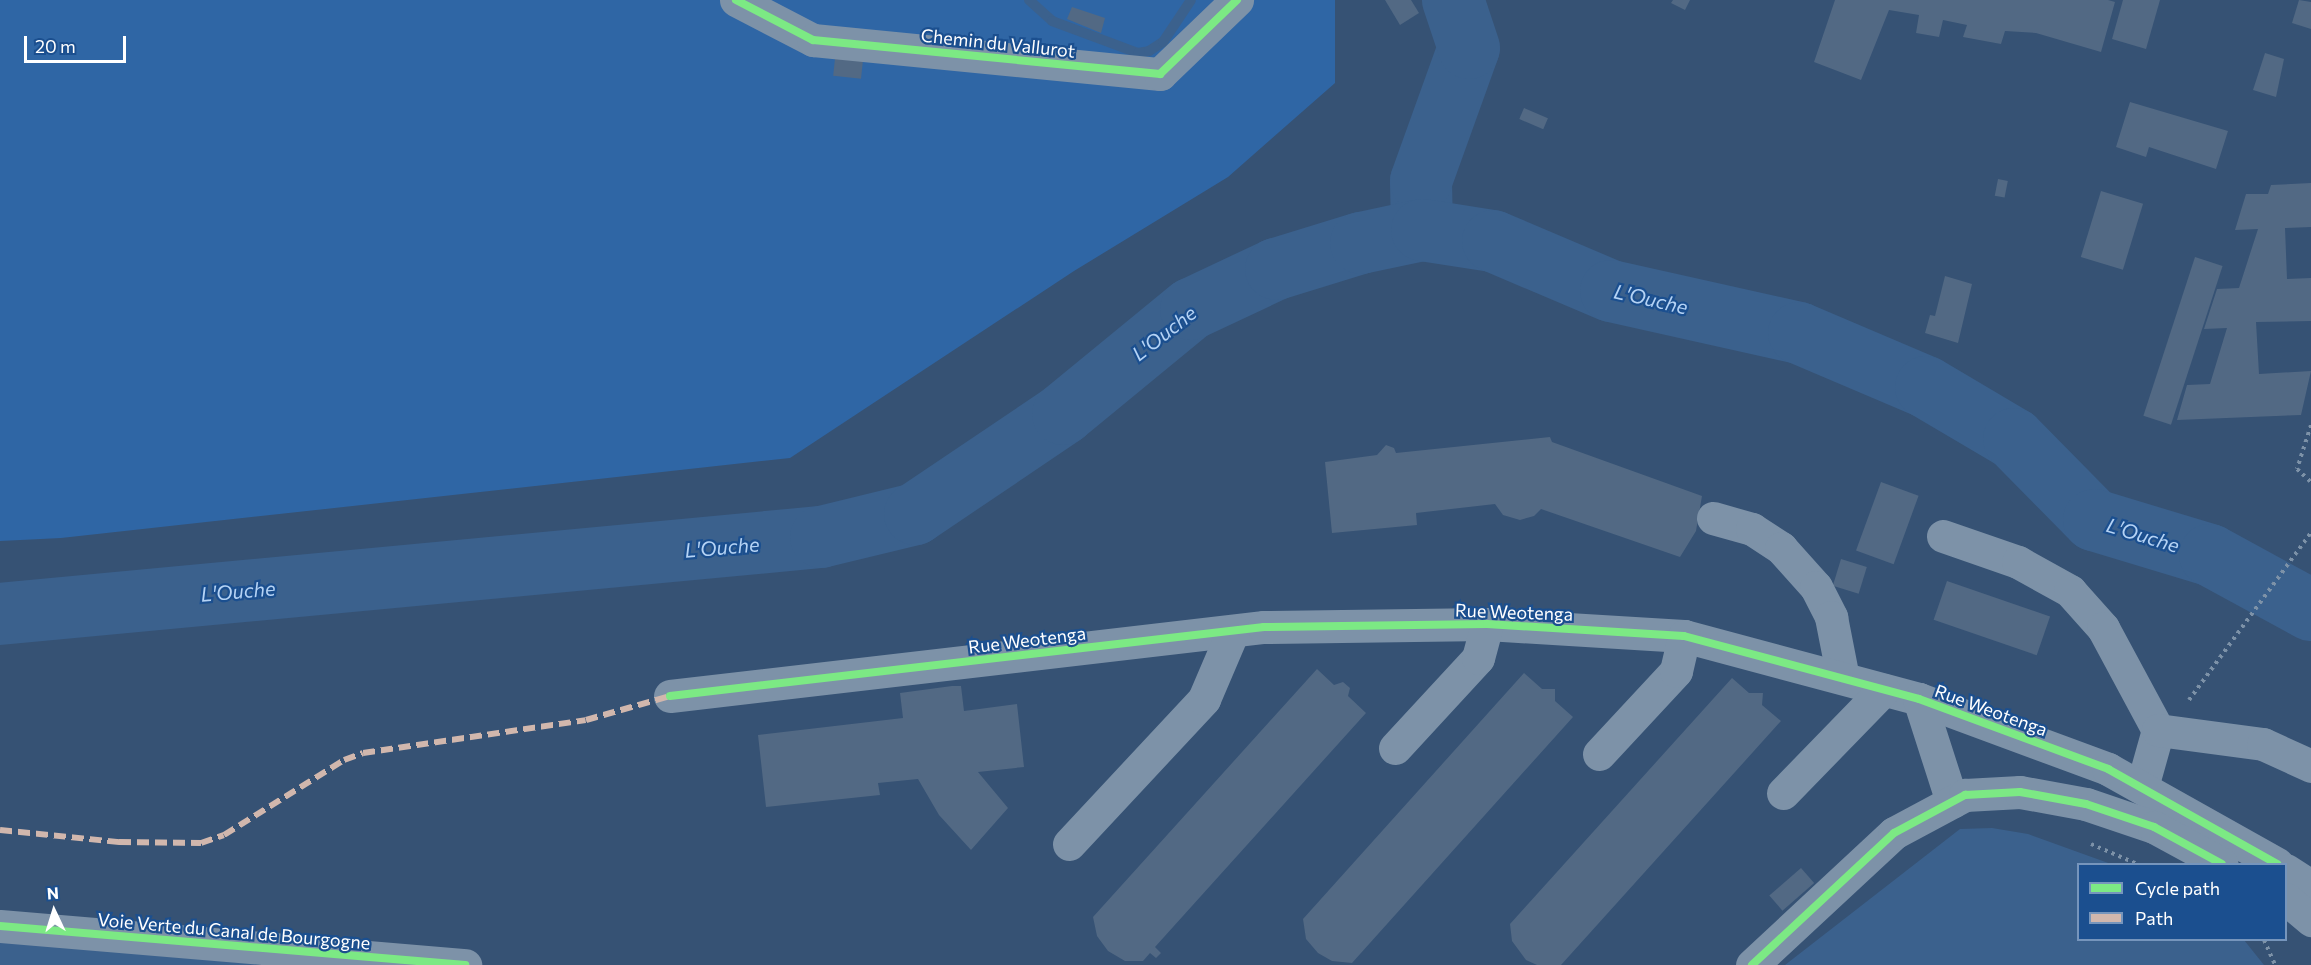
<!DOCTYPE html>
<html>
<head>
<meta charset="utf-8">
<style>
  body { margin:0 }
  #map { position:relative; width:2311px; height:965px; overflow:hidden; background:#365274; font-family:Commissioner,sans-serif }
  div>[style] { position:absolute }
  .green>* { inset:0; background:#2f66a5 }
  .water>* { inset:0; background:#3b618d }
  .stream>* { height:10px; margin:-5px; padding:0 5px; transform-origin:5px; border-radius:5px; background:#3b618d }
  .river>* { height:62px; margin:-31px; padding:0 31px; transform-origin:31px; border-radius:31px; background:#3b618d }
  .building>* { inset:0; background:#526984; transform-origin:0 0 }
  .path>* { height:4px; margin-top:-2px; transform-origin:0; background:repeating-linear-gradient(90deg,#7d92a8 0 3px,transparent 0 7.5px) }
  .minor>* { height:33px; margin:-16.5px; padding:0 16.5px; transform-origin:16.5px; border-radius:16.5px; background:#7d92a8 }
  .quiet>* { height:6px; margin-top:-3px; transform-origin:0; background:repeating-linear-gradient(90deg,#d1b7ad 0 12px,transparent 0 18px) }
  .cycleway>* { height:8px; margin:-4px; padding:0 4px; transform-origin:4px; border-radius:4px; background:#7ce984 }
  span { translate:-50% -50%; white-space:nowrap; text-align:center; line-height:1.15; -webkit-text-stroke:4.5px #1b4f8f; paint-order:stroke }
  .street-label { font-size:18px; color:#fff }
  .water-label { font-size:20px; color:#b5d3f5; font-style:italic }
  .legend { position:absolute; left:2077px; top:863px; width:210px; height:78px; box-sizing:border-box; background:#1b4f8f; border:2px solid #7695bc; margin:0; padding:8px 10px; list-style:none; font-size:18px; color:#fff }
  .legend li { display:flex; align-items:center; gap:12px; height:30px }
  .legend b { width:30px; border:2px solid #7695bc }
  .north { position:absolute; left:24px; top:881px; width:60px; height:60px; -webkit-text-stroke:4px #1b4f8f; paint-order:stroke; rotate:356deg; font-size:16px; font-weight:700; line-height:24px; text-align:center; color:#fff }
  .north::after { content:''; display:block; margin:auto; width:21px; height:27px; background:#fff; clip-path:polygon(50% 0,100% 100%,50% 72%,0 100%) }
  .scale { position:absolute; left:24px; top:36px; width:102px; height:27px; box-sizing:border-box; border:3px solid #fff; border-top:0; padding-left:8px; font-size:18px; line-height:21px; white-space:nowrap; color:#fff; -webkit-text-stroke:4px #1b4f8f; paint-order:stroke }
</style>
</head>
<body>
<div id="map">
  <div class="green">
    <div style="clip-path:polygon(0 0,1335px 0,1335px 83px,1228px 177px,1074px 271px,790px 458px,61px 538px,0 541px)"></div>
  </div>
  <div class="water">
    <div style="clip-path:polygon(1992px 828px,2028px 834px,2111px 864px,2078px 864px,2078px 940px,2244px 940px,2264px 965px,1785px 965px,1960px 829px)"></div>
    <div style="clip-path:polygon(0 942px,267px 965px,0 965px)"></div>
  </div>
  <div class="stream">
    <div style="left:1029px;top:0;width:31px;rotate:42deg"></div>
    <div style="left:1052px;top:21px;width:92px;rotate:20.4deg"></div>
    <div style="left:1138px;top:53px;width:11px;rotate:-10deg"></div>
    <div style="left:1149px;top:51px;width:17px;rotate:-33deg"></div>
    <div style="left:1163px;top:42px;width:50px;rotate:-56.3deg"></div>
  </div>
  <div class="river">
    <div style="left:1422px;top:230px;width:49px;rotate:-91.2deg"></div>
    <div style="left:1421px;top:181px;width:141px;rotate:-70.2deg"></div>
    <div style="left:1469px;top:48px;width:51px;rotate:-108.4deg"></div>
    <div style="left:0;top:614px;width:825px;rotate:-5.36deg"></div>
    <div style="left:821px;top:537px;width:97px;rotate:-13.7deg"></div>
    <div style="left:915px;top:514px;width:179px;rotate:-34deg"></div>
    <div style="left:1063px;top:414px;width:166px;rotate:-39.4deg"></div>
    <div style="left:1191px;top:309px;width:94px;rotate:-25.2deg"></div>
    <div style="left:1276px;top:269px;width:89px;rotate:-17deg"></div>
    <div style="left:1361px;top:243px;width:62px;rotate:-12deg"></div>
    <div style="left:1422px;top:230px;width:72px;rotate:8.8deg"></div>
    <div style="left:1493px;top:241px;width:128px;rotate:23deg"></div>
    <div style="left:1611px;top:291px;width:193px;rotate:12.6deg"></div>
    <div style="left:1799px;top:333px;width:138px;rotate:23deg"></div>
    <div style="left:1926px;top:387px;width:102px;rotate:30.6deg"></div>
    <div style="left:2014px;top:439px;width:114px;rotate:45.4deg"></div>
    <div style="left:2094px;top:520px;width:121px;rotate:16.8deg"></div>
    <div style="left:2210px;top:555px;width:115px;rotate:28.6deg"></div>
  </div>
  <div class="building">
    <div style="clip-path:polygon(1385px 0,1411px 0,1419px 13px,1400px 25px)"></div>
    <div style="clip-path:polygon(1673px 0,1690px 0,1685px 10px,1671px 3px)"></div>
    <div style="clip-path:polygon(1835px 0,2108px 0,2115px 2px,2101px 52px,2036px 33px,2005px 31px,2001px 44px,1963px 37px,1967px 25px,1943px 20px,1939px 37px,1916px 33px,1919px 15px,1889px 10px,1861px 80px,1814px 62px)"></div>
    <div style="clip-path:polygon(2123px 0,2160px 0,2146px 49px,2112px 39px)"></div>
    <div style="clip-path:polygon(2299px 0,2311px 2px,2311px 29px,2292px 23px)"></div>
    <div style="clip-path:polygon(1072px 7px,1105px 18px,1101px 33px,1067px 19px)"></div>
    <div style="left:836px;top:49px;width:28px;height:27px;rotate:6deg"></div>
    <div style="clip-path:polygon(2265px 53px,2284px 59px,2276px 97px,2253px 90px)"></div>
    <div style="clip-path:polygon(2130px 102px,2228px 131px,2216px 169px,2149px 147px,2146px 157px,2116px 147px)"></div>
    <div style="left:1524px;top:108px;width:26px;height:12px;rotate:23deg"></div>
    <div style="left:1998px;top:179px;width:10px;height:17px;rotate:11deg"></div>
    <div style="clip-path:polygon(2311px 183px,2311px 227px,2285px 228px,2287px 279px,2311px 278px,2311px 321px,2256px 322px,2259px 374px,2311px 371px,2301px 415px,2177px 420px,2187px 385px,2210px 384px,2227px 328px,2204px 329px,2217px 289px,2239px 288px,2258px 229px,2235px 230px,2246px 194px,2268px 194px,2271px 185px)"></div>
    <div style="left:2101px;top:191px;width:44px;height:69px;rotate:17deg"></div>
    <div style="left:2195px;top:257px;width:29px;height:167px;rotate:18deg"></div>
    <div style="clip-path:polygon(1945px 276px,1972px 284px,1958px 343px,1925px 333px,1930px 315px,1935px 316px)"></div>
    <div style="clip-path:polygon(1550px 437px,1552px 442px,1702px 496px,1696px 531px,1680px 557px,1541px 509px,1534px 516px,1520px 520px,1503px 515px,1495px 504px,1416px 513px,1417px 525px,1332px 533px,1325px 462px,1377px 455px,1386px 445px,1394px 448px,1396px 453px)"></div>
    <div style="left:1881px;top:482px;width:40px;height:73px;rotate:20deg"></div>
    <div style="left:1841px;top:559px;width:27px;height:28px;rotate:17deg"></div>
    <div style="left:1947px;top:581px;width:109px;height:41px;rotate:19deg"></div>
    <div style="clip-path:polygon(1317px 669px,1334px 685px,1343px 682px,1350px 688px,1348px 696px,1366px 713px,1155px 947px,1161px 953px,1156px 958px,1150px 953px,1143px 961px,1125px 961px,1108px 951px,1097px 936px,1093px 917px)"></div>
    <div style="clip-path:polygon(1524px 673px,1542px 689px,1555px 689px,1555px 701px,1573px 717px,1352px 963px,1332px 961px,1318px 953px,1306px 939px,1303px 919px)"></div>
    <div style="clip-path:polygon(1732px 678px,1749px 693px,1763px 693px,1762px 705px,1781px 721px,1561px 965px,1537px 965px,1526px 960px,1512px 941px,1510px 924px)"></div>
    <div style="clip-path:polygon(952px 686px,961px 686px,964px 711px,1017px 704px,1024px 767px,978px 772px,1008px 808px,971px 850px,939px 815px,918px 779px,878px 783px,880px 795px,766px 807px,758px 735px,903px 718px,900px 693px)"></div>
    <div style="left:1801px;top:868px;width:20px;height:42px;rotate:49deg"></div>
  </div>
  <div class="path">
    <div style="left:2311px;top:425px;width:46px;rotate:107.7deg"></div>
    <div style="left:2297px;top:469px;width:19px;rotate:43deg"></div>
    <div style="left:2189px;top:700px;width:207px;rotate:-53.9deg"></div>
    <div style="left:2091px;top:844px;width:50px;rotate:23.5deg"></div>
    <div style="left:2264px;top:940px;width:27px;rotate:66deg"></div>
  </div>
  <div class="minor">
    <div style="left:736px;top:0;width:87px;rotate:27.5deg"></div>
    <div style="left:813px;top:40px;width:349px;rotate:5.6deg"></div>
    <div style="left:1160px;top:74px;width:107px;rotate:-43.9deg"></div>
    <div style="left:1713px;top:518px;width:41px;rotate:15.8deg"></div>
    <div style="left:1752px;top:529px;width:35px;rotate:33deg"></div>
    <div style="left:1781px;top:548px;width:52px;rotate:48.1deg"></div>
    <div style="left:1816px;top:587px;width:34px;rotate:63deg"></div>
    <div style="left:1831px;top:617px;width:62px;rotate:78.9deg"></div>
    <div style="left:1943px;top:536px;width:79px;rotate:19.1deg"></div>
    <div style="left:2018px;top:562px;width:60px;rotate:29.1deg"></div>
    <div style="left:2070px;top:591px;width:50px;rotate:48.3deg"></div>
    <div style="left:2103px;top:628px;width:116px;rotate:61.7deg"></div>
    <div style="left:2158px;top:730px;width:59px;rotate:105.7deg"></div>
    <div style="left:670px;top:696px;width:598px;rotate:-6.63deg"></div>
    <div style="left:1264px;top:627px;width:223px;rotate:-0.8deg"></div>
    <div style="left:1487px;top:624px;width:197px;rotate:3.5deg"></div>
    <div style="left:1684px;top:636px;width:243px;rotate:15deg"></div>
    <div style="left:1919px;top:699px;width:202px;rotate:20.3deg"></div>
    <div style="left:2108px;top:769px;width:194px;rotate:29.3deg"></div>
    <div style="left:1919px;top:699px;width:108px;rotate:72.2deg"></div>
    <div style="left:2158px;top:730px;width:106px;rotate:7.6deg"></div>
    <div style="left:2263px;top:744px;width:53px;rotate:24.6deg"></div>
    <div style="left:1395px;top:748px;width:122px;rotate:-47.3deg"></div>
    <div style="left:1478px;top:658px;width:35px;rotate:-75deg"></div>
    <div style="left:1599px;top:754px;width:113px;rotate:-47.1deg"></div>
    <div style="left:1676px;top:671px;width:36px;rotate:-77deg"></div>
    <div style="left:1783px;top:793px;width:144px;rotate:-45.8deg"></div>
    <div style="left:1069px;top:844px;width:198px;rotate:-47deg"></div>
    <div style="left:1204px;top:699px;width:74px;rotate:-66.9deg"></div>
    <div style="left:2286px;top:870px;width:30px;rotate:33deg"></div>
    <div style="left:2286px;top:899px;width:33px;rotate:40deg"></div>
    <div style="left:0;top:926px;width:467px;rotate:4.8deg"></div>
    <div style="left:1752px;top:965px;width:194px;rotate:-42.9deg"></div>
    <div style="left:1894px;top:833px;width:81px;rotate:-28.2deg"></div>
    <div style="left:1965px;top:795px;width:55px;rotate:-3.1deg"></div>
    <div style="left:2020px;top:792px;width:67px;rotate:10.3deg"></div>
    <div style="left:2086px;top:804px;width:72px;rotate:18.7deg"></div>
    <div style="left:2154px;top:827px;width:77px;rotate:28.6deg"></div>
  </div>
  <div class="quiet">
    <div style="left:0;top:830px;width:120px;rotate:5.8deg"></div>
    <div style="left:119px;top:842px;width:82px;rotate:0.7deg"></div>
    <div style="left:201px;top:843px;width:24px;rotate:-19deg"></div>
    <div style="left:224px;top:835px;width:142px;rotate:-32deg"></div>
    <div style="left:344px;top:760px;width:20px;rotate:-20deg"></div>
    <div style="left:363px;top:753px;width:225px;rotate:-8.4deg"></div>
    <div style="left:586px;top:720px;width:87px;rotate:-15.9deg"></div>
  </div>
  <div class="cycleway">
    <div style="left:736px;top:0;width:87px;rotate:27.5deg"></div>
    <div style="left:813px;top:40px;width:349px;rotate:5.6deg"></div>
    <div style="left:1160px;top:74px;width:107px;rotate:-43.9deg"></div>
    <div style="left:670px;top:696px;width:598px;rotate:-6.63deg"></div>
    <div style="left:1264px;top:627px;width:223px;rotate:-0.8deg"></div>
    <div style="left:1487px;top:624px;width:197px;rotate:3.5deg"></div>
    <div style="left:1684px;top:636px;width:243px;rotate:15deg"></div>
    <div style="left:1919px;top:699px;width:202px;rotate:20.3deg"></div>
    <div style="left:2108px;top:769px;width:194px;rotate:29.3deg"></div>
    <div style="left:0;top:926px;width:467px;rotate:4.8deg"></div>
    <div style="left:1752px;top:965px;width:194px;rotate:-42.9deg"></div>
    <div style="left:1894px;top:833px;width:81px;rotate:-28.2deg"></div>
    <div style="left:1965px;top:795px;width:55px;rotate:-3.1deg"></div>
    <div style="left:2020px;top:792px;width:67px;rotate:10.3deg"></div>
    <div style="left:2086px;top:804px;width:72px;rotate:18.7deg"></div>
    <div style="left:2154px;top:827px;width:77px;rotate:28.6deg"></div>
  </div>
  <div class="street-label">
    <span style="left:998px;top:43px;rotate:6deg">Chemin du Vallurot</span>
    <span style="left:1514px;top:612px;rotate:2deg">Rue Weotenga</span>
    <span style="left:1027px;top:640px;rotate:-7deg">Rue Weotenga</span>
    <span style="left:1991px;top:710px;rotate:20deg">Rue Weotenga</span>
    <span style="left:234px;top:931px;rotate:5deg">Voie Verte du Canal de Bourgogne</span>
  </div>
  <div class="water-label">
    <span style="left:1651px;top:299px;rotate:13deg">L'Ouche</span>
    <span style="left:1164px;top:333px;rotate:-38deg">L'Ouche</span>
    <span style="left:2143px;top:535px;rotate:17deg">L'Ouche</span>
    <span style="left:722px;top:547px;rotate:-5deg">L'Ouche</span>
    <span style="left:238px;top:591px;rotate:-5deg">L'Ouche</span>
  </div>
  <ul class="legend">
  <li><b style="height:8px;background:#7ce984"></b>Cycle path</li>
  <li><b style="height:8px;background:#d1b7ad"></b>Path</li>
  </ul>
  <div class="north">N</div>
  <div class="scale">20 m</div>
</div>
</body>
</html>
